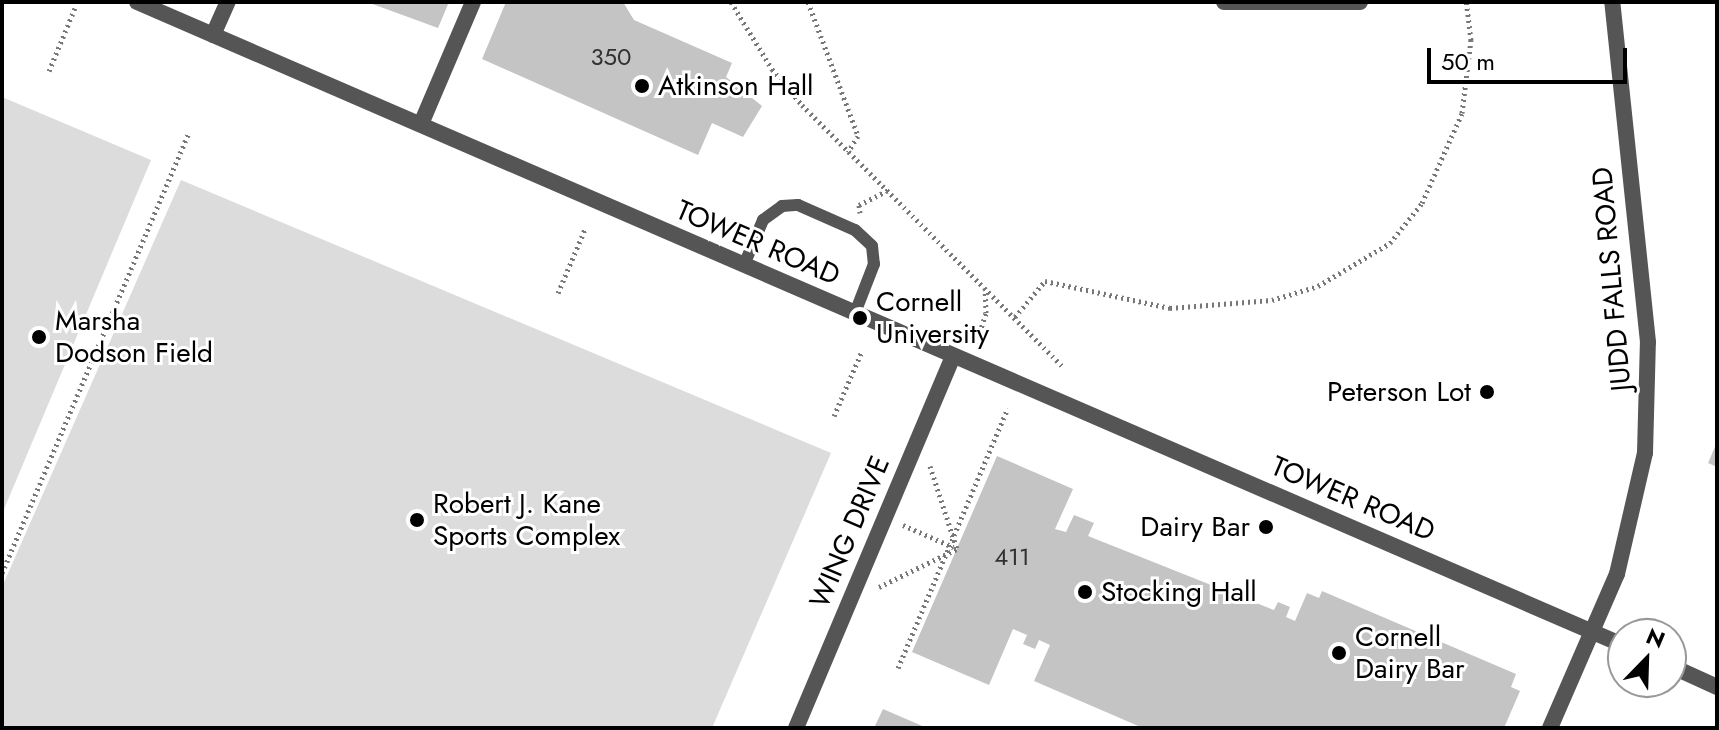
<!DOCTYPE html>
<html>
<head>
<meta charset="utf-8">
<style>
  body { margin:0 }
  #map { position:relative; width:1719px; height:730px; overflow:hidden; background:#fff; font-family:Jost,sans-serif }
  div>[style] { position:absolute }
  .green>* { inset:0; background:#dcdcdc }
  .building>* { inset:0; background:#c4c4c4 }
  .path>* { height:5px; margin-top:-2.5px; transform-origin:0; background:repeating-linear-gradient(90deg,#777 0 2px,transparent 0 6px) }
  .service>* { height:12px; margin:-6px; padding:0 6px; transform-origin:6px; border-radius:6px; background:#555 }
  .minor>* { height:16px; margin:-8px; padding:0 8px; transform-origin:8px; border-radius:8px; background:#555 }
  .tertiary>* { height:16px; margin:-8px; padding:0 8px; transform-origin:8px; border-radius:8px; background:#555 }
  .dots>* { width:22px; height:22px; translate:-50% -50%; box-sizing:border-box; border:4px solid #fff; border-radius:50% }
  span { translate:-50% -50%; white-space:nowrap; text-align:center; line-height:1.15; -webkit-text-stroke:6px #fff; paint-order:stroke }
  .number-label { font-size:24px; color:#313131 }
  .number-label span { -webkit-text-stroke-width:0 }
  .poi-label { font-size:28px; color:#000 }
  .left { translate:0 -50%; text-align:left }
  .right { translate:-100% -50%; text-align:right }
  .street-label { font-size:28px; color:#000 }
  .frame { position:absolute; inset:0; border:4px solid #000; pointer-events:none }
  .north { position:absolute; left:1607px; top:618px; width:80px; height:80px; box-sizing:border-box; background:#fff; border:2px solid #999; border-radius:50%; rotate:23deg; font-size:22px; font-weight:700; line-height:32px; text-align:center; color:#000 }
  .north::after { content:''; display:block; margin:auto; width:28px; height:36px; background:#000; clip-path:polygon(50% 0,100% 100%,50% 72%,0 100%) }
  .scale { position:absolute; left:1427px; top:48px; width:200px; height:36px; box-sizing:border-box; border:4px solid #000; border-top:0; padding-left:10px; font-size:24px; line-height:28px; white-space:nowrap; color:#000; -webkit-text-stroke:6px #fff; paint-order:stroke }
</style>
</head>
<body>
<div id="map">
  <div class="green">
    <div style="clip-path:polygon(2px 97px,151px 160px,2px 514px)"></div>
    <div style="clip-path:polygon(181px 180px,831px 453px,712px 728px,2px 728px,2px 587px)"></div>
  </div>
  <div class="building">
    <div style="clip-path:polygon(367px 2px,449px 2px,438px 28px)"></div>
    <div style="clip-path:polygon(506px 2px,623px 2px,634px 20px,732px 63px,726px 77px,762px 106px,743px 137px,712px 123px,698px 155px,482px 59px)"></div>
    <div style="clip-path:polygon(1717px 442px,1717px 467px,1708px 463px)"></div>
    <div style="clip-path:polygon(997px 456px,1073px 489px,1055px 529px,1066px 532px,1074px 515px,1094px 523px,1088px 536px,1274px 610px,1278px 602px,1290px 607px,1286px 617px,1295px 621px,1307px 593px,1319px 598px,1322px 591px,1516px 674px,1511px 687px,1520px 691px,1504px 728px,1143px 728px,1034px 681px,1050px 645px,1039px 640px,1035px 649px,1023px 644px,1027px 635px,1013px 629px,989px 685px,912px 652px)"></div>
    <div style="clip-path:polygon(883px 709px,927px 728px,874px 728px)"></div>
  </div>
  <div class="path">
    <div style="left:731px;top:2px;width:79px;rotate:58.5deg"></div>
    <div style="left:772px;top:69px;width:47px;rotate:50.2deg"></div>
    <div style="left:802px;top:105px;width:370px;rotate:45.1deg"></div>
    <div style="left:808px;top:2px;width:143px;rotate:69.5deg"></div>
    <div style="left:858px;top:136px;width:19px;rotate:122deg"></div>
    <div style="left:49px;top:71px;width:68px;rotate:-67.6deg"></div>
    <div style="left:860px;top:213px;width:8px;rotate:-97deg"></div>
    <div style="left:859px;top:205px;width:35px;rotate:-27deg"></div>
    <div style="left:558px;top:293px;width:69px;rotate:-67.1deg"></div>
    <div style="left:1015px;top:317px;width:47px;rotate:-50.2deg"></div>
    <div style="left:1045px;top:281px;width:128px;rotate:12.2deg"></div>
    <div style="left:1170px;top:308px;width:102px;rotate:-4.5deg"></div>
    <div style="left:1272px;top:300px;width:48px;rotate:-16.9deg"></div>
    <div style="left:1318px;top:286px;width:84px;rotate:-30.8deg"></div>
    <div style="left:1390px;top:243px;width:51px;rotate:-51.3deg"></div>
    <div style="left:1422px;top:203px;width:98px;rotate:-66deg"></div>
    <div style="left:1462px;top:113px;width:74px;rotate:-83deg"></div>
    <div style="left:1471px;top:40px;width:38px;rotate:-97deg"></div>
    <div style="left:976px;top:344px;width:33px;rotate:-72deg"></div>
    <div style="left:986px;top:313px;width:25px;rotate:-92deg"></div>
    <div style="left:834px;top:416px;width:71px;rotate:-66.7deg"></div>
    <div style="left:930px;top:466px;width:87px;rotate:72deg"></div>
    <div style="left:903px;top:525px;width:55px;rotate:23.7deg"></div>
    <div style="left:2px;top:573px;width:479px;rotate:-67deg"></div>
    <div style="left:879px;top:587px;width:87px;rotate:-26deg"></div>
    <div style="left:898px;top:668px;width:282px;rotate:-67.1deg"></div>
  </div>
  <div class="service">
    <div style="left:744px;top:265px;width:49px;rotate:-67.1deg"></div>
    <div style="left:763px;top:220px;width:24px;rotate:-36deg"></div>
    <div style="left:782px;top:206px;width:16px;rotate:-4deg"></div>
    <div style="left:798px;top:205px;width:62px;rotate:23.7deg"></div>
    <div style="left:855px;top:230px;width:23px;rotate:43deg"></div>
    <div style="left:872px;top:246px;width:18px;rotate:84deg"></div>
    <div style="left:874px;top:264px;width:53px;rotate:111.2deg"></div>
  </div>
  <div class="minor">
    <div style="left:1224px;top:2px;width:136px"></div>
    <div style="left:213px;top:35px;width:36px;rotate:-66deg"></div>
    <div style="left:421px;top:124px;width:133px;rotate:-66.9deg"></div>
    <div style="left:796px;top:728px;width:404px;rotate:-67.1deg"></div>
  </div>
  <div class="tertiary">
    <div style="left:137px;top:2px;width:1619px;rotate:23.4deg"></div>
    <div style="left:1671px;top:666px;width:51px;rotate:24.5deg"></div>
    <div style="left:1550px;top:728px;width:168px;rotate:-66.5deg"></div>
    <div style="left:1617px;top:574px;width:124px;rotate:-77deg"></div>
    <div style="left:1645px;top:453px;width:111px;rotate:-88.5deg"></div>
    <div style="left:1648px;top:342px;width:342px;rotate:-96deg"></div>
  </div>
  <div class="dots">
    <div style="left:642px;top:86px;background:#000"></div>
    <div style="left:860px;top:318px;background:#000"></div>
    <div style="left:39px;top:337px;background:#000"></div>
    <div style="left:1487px;top:392px;background:#000"></div>
    <div style="left:417px;top:520px;background:#000"></div>
    <div style="left:1266px;top:527px;background:#000"></div>
    <div style="left:1085px;top:592px;background:#000"></div>
    <div style="left:1339px;top:653px;background:#000"></div>
  </div>
  <div class="number-label">
    <span style="left:611px;top:57px">350</span>
    <span style="left:1012px;top:557px">411</span>
  </div>
  <div class="poi-label">
    <span class="left" style="left:658px;top:86px">Atkinson Hall</span>
    <span class="left" style="left:876px;top:318px">Cornell<br>University</span>
    <span class="left" style="left:55px;top:337px">Marsha<br>Dodson Field</span>
    <span class="right" style="left:1471px;top:392px">Peterson Lot</span>
    <span class="left" style="left:433px;top:520px">Robert J. Kane<br>Sports Complex</span>
    <span class="right" style="left:1250px;top:527px">Dairy Bar</span>
    <span class="left" style="left:1101px;top:592px">Stocking Hall</span>
    <span class="left" style="left:1355px;top:653px">Cornell<br>Dairy Bar</span>
  </div>
  <div class="street-label">
    <span style="left:758px;top:243px;rotate:23deg">TOWER ROAD</span>
    <span style="left:1612px;top:279px;rotate:-95deg">JUDD FALLS ROAD</span>
    <span style="left:1353px;top:499px;rotate:23deg">TOWER ROAD</span>
    <span style="left:850px;top:532px;rotate:-67deg">WING DRIVE</span>
  </div>
  <div class="frame"></div>
  <div class="north">N</div>
  <div class="scale">50 m</div>
</div>
</body>
</html>
